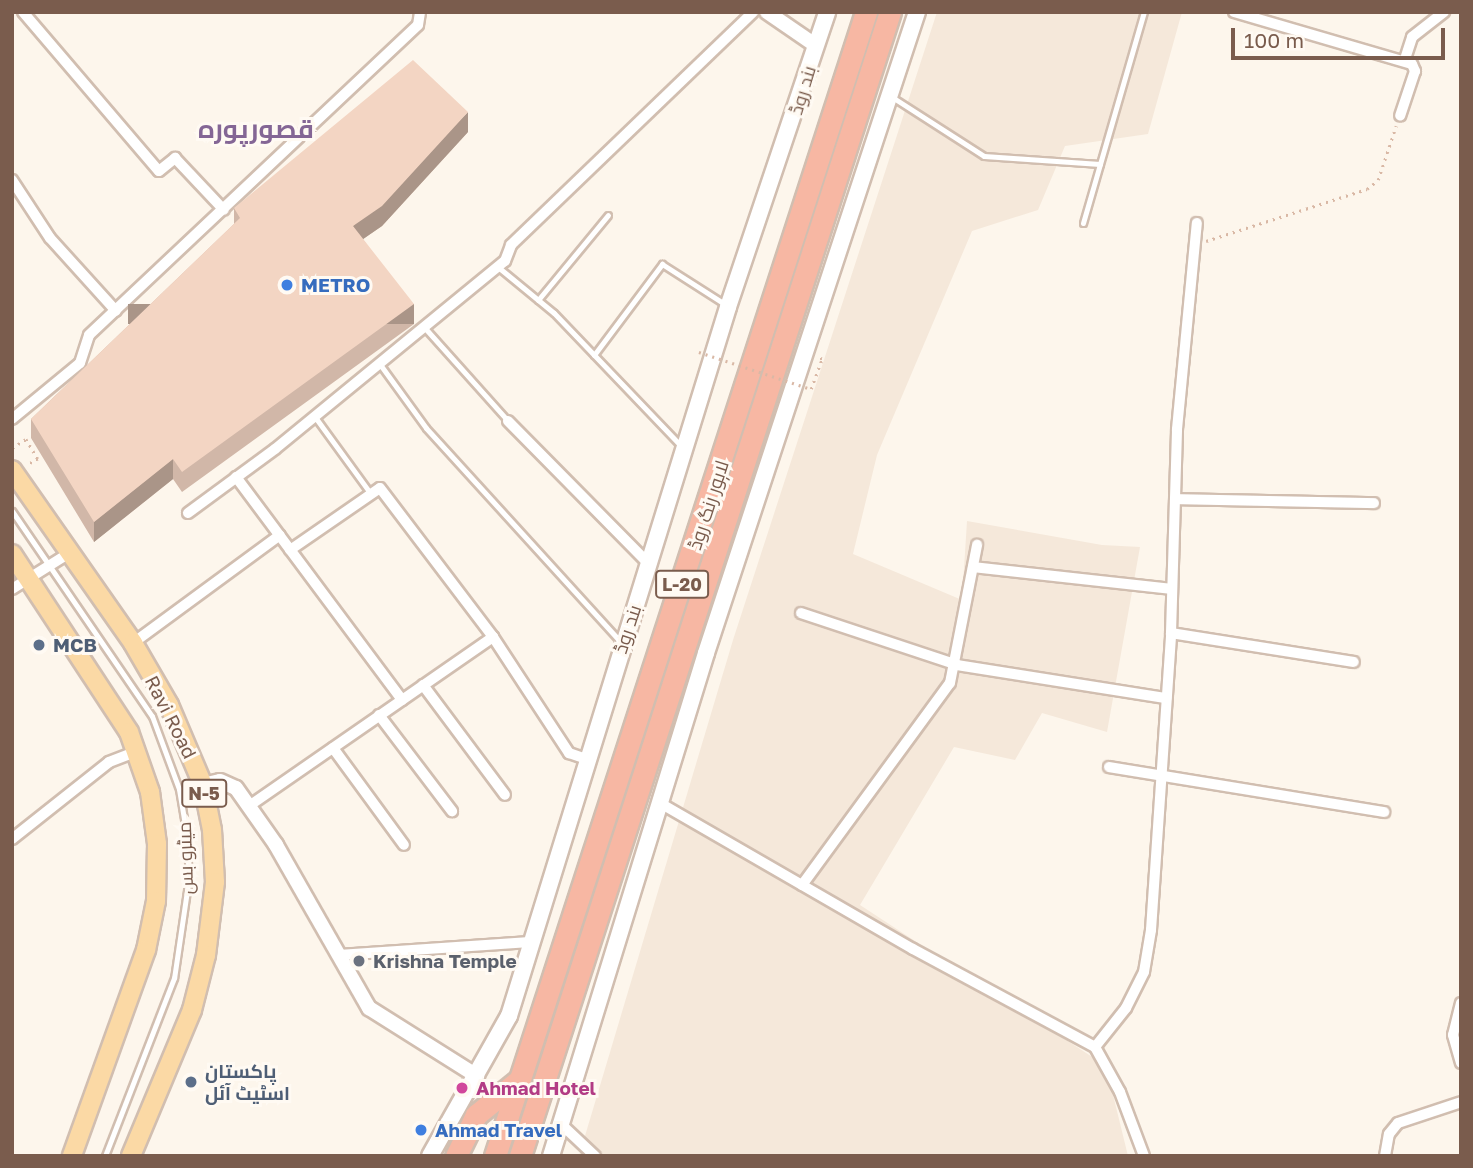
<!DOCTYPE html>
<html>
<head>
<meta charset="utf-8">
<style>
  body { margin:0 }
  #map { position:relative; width:1473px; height:1168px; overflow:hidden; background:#fdf6ec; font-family:"Golos Text",Cairo,sans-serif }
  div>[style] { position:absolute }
  .residential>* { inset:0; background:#f5e8da }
  .path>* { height:2.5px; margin-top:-1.25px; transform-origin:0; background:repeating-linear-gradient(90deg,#d9b8a5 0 2px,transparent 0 7px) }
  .roads { filter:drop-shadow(2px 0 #d1beb0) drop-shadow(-2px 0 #d1beb0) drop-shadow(0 2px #d1beb0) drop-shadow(0 -2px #d1beb0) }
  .service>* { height:5px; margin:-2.5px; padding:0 2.5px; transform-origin:2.5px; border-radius:2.5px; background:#fff }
  .minor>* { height:10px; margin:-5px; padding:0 5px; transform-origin:5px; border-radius:5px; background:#fff }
  .tertiary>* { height:14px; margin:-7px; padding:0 7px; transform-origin:7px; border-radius:7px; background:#fff }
  .secondary>* { height:16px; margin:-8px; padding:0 8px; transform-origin:8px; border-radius:8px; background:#fff }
  .primary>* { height:18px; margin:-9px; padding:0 9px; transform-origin:9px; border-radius:9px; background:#fbd9a5 }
  .motorway>* { height:21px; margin:-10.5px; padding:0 10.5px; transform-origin:10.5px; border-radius:10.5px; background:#f7b7a3 }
  .path-bridge>* { height:2.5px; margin-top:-1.25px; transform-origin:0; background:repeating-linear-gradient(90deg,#d9b8a5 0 2px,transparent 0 7px) }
  .wall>* { inset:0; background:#d1b7a8 }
  .shaded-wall>* { inset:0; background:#aa9588; transform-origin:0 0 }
  .building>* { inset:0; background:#f3d5c3 }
  .dots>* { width:19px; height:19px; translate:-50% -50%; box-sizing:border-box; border:4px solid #fffaf3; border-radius:50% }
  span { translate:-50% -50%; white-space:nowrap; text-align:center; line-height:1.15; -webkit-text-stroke:6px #fffaf3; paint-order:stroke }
  .shield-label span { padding:2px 5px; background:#fffaf3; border:2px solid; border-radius:5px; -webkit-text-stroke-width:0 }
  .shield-label { font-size:18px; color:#7a5c4d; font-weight:700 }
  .street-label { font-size:19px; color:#7a5c4d }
  .shop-label { font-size:19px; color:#366cbe; font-weight:700 }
  .left { translate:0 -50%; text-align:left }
  .service-label { font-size:19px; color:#4e5e75; font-weight:700 }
  .worship-label { font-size:19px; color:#5b616d; font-weight:700 }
  .hotel-label { font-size:19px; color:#b23c85; font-weight:700 }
  .district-label { font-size:26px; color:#846695; font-weight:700 }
  .frame { position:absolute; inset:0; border:14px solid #7a5c4d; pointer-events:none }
  .scale { position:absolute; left:1231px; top:28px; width:214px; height:32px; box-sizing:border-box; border:4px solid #7a5c4d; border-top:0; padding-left:9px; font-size:21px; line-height:24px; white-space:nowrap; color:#7a5c4d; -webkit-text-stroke:5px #fffaf3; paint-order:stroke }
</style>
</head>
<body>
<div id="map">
  <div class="residential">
    <div style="clip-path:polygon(937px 12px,1182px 12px,1148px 134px,1065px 146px,1038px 210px,972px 231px,877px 455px,853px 554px,962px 600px,967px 521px,1102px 545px,1140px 547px,1107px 732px,1042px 713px,1015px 760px,954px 747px,860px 905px,1106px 1066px,1128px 1156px,579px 1156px,733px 640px)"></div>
  </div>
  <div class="path">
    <div style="left:1206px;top:241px;width:169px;rotate:-17.9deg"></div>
    <div style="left:1367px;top:189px;width:14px;rotate:-39deg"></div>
    <div style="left:1378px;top:180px;width:57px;rotate:-71.6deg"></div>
    <div style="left:811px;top:389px;width:32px;rotate:-70deg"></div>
    <div style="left:822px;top:359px;width:5px;rotate:-158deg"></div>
    <div style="left:12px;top:448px;width:17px;rotate:-33deg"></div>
    <div style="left:26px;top:439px;width:23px;rotate:59deg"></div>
    <div style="left:38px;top:459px;width:13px;rotate:151deg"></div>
  </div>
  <div class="roads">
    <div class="service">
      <div style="left:892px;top:97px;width:109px;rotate:32.7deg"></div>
      <div style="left:984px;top:156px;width:116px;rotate:3.9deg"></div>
      <div style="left:1100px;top:164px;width:158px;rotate:-73.9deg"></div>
      <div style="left:1083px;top:223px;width:61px;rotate:-73.9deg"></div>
      <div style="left:498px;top:267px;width:72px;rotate:39.4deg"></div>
      <div style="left:554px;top:313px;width:184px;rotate:46.3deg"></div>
      <div style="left:538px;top:300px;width:110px;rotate:-50.5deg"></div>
      <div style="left:424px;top:327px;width:126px;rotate:48.2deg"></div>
      <div style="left:594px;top:355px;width:114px;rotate:-53.2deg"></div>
      <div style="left:662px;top:264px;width:76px;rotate:32.6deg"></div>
      <div style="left:379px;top:363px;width:80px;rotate:54.1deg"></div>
      <div style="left:426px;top:428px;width:288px;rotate:47.7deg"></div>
      <div style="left:315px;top:417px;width:95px;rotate:54deg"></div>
      <div style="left:12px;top:511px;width:248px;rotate:55.7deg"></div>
      <div style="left:152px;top:716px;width:78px;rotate:69.7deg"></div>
      <div style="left:179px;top:789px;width:43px;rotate:80.5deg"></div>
      <div style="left:186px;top:831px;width:46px;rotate:86.3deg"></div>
      <div style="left:189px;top:877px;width:102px;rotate:98.4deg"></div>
      <div style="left:174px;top:978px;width:191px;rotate:111.2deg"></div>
    </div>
    <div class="minor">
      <div style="left:23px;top:12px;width:209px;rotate:49.5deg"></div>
      <div style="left:159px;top:171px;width:21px;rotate:-39deg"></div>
      <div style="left:175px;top:158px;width:71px;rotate:46.7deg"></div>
      <div style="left:1234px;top:12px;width:185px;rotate:16.3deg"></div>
      <div style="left:1412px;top:64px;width:8px;rotate:67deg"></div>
      <div style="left:1415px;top:71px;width:47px;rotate:108.4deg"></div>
      <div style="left:1405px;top:59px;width:23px;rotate:-72deg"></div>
      <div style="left:1412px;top:37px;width:41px;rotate:-38deg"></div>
      <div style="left:12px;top:180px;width:69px;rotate:56.8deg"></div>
      <div style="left:50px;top:238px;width:98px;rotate:47.9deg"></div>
      <div style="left:12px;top:419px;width:88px;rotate:-39.5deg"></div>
      <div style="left:80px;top:363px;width:29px;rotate:-72deg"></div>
      <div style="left:89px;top:335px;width:452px;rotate:-43.3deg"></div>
      <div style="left:418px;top:25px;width:13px;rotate:-81deg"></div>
      <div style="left:508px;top:421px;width:201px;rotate:45.4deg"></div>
      <div style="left:236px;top:477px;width:278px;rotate:53.3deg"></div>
      <div style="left:1175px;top:499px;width:199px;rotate:1.2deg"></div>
      <div style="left:188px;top:513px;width:108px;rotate:-36.3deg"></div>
      <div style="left:275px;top:449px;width:297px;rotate:-39.3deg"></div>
      <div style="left:505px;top:261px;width:17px;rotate:-69deg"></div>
      <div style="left:511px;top:245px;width:336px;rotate:-43.9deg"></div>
      <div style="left:290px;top:550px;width:109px;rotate:-34.6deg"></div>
      <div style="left:380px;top:488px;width:187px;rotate:52.8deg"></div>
      <div style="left:493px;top:637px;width:139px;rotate:56.8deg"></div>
      <div style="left:569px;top:753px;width:18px;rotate:19deg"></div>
      <div style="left:973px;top:567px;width:200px;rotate:6.3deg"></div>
      <div style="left:12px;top:589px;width:70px;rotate:-32.1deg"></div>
      <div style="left:801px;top:613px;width:164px;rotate:18.4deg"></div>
      <div style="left:957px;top:665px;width:212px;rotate:9deg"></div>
      <div style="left:1171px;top:633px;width:185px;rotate:9deg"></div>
      <div style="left:133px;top:643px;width:182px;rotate:-36.3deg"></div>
      <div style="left:423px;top:685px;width:137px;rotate:53.3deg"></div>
      <div style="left:379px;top:715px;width:121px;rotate:52.8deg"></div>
      <div style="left:333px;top:748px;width:120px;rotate:53.8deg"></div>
      <div style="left:1109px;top:767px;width:279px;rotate:9.3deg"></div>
      <div style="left:660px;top:803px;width:292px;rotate:30deg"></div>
      <div style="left:913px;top:949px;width:207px;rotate:28.3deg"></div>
      <div style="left:1095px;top:1047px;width:51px;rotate:60.9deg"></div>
      <div style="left:1120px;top:1092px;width:68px;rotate:69.4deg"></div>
      <div style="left:249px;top:806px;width:297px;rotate:-34.7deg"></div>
      <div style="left:12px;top:839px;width:124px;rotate:-38.4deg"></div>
      <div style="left:109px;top:762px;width:30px;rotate:-21deg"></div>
      <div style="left:802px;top:885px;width:250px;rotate:-53.8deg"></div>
      <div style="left:950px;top:683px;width:141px;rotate:-78.9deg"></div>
      <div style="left:340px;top:955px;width:189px;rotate:-3.9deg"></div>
      <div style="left:1461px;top:1003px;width:33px;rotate:104deg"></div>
      <div style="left:1453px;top:1035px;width:29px;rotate:74deg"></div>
      <div style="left:1095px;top:1047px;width:50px;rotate:-51.5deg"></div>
      <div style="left:1126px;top:1008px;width:40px;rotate:-63.4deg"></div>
      <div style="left:1144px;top:972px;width:43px;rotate:-80.5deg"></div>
      <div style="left:1151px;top:930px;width:298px;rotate:-86.1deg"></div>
      <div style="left:1171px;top:633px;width:204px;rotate:-88.3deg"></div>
      <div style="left:1177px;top:429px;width:207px;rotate:-84.5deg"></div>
      <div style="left:560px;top:1123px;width:48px;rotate:43.3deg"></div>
      <div style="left:1385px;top:1156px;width:22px;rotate:-80deg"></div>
      <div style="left:1389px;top:1134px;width:14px;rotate:-51deg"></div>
      <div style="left:1398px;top:1123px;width:66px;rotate:-18.4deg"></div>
    </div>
    <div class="tertiary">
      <div style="left:767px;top:12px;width:58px;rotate:34.5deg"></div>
      <div style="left:203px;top:785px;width:17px;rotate:-13deg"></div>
      <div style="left:220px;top:781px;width:17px;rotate:24deg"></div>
      <div style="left:236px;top:788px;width:70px;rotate:54.9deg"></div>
      <div style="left:276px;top:845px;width:188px;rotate:60.3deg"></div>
      <div style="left:369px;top:1008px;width:128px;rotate:32.2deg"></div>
    </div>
    <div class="secondary">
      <div style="left:430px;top:1156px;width:161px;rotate:-60.6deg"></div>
      <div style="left:509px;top:1016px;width:742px;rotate:-72.83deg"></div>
      <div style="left:728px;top:307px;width:311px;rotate:-71.4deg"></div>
      <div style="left:551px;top:1156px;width:526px;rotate:-72.87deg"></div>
      <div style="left:706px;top:653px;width:675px;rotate:-71.78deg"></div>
    </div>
    <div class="primary">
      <div style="left:12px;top:470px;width:211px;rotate:55deg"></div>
      <div style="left:133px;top:643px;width:72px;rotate:59.9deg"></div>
      <div style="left:169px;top:705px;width:87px;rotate:67deg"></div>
      <div style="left:203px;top:785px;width:46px;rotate:78.7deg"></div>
      <div style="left:212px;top:830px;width:52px;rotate:86.7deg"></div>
      <div style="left:215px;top:882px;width:74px;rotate:97deg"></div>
      <div style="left:206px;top:955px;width:57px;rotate:104.3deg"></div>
      <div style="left:192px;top:1010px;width:158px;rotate:112.7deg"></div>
      <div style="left:12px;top:554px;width:213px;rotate:56.7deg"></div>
      <div style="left:129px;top:732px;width:64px;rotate:70.7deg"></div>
      <div style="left:150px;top:792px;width:52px;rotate:82.3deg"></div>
      <div style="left:157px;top:844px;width:57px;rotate:91deg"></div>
      <div style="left:156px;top:901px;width:50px;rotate:101.5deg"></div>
      <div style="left:146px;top:950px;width:219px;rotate:109.8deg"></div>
    </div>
    <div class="motorway">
      <div style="left:456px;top:1156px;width:46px;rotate:-64deg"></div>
      <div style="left:476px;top:1115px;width:54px;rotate:-39deg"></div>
      <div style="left:495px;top:1156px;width:1203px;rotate:-72.03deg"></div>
      <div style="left:520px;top:1156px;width:1202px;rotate:-72.08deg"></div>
    </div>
  </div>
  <div class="path-bridge">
    <div style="left:699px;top:352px;width:118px;rotate:18.3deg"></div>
  </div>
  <div class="wall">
    <div style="clip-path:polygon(468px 132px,382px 226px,363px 239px,414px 324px,182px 492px,173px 479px,94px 542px,31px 438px,31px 419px,234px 224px,234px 208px)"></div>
  </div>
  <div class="shaded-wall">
    <div style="clip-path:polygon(468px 112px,468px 132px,382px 226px,353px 246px,353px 226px)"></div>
    <div style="left:414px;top:304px;width:20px;height:286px;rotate:90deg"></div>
    <div style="clip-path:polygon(173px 459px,173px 479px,94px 542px,94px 522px)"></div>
  </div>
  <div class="building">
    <div style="clip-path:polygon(413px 60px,468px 112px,382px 206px,353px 226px,414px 304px,182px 472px,173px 459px,94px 522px,31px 419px,240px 218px,234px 208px)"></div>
  </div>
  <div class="dots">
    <div style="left:287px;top:285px;background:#3f7fe0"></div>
    <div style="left:39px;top:645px;background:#5c6f8a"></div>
    <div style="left:359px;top:961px;background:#6b7280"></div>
    <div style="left:191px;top:1082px;background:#5c6f8a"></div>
    <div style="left:462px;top:1088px;background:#d1479c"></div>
    <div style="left:421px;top:1130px;background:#3f7fe0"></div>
  </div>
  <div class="shield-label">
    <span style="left:682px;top:584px">L-20</span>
    <span style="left:204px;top:793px">N-5</span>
  </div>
  <div class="street-label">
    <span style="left:802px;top:90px;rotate:-73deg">بند روڈ</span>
    <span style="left:708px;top:505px;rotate:-72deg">لاہور رنگ روڈ</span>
    <span style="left:627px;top:629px;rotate:-72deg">بند روڈ</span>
    <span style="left:171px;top:717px;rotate:63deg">Ravi Road</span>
    <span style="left:185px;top:858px;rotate:-92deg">میٹرو بس</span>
  </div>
  <div class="shop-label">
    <span class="left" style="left:301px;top:285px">METRO</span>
    <span class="left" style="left:435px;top:1130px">Ahmad Travel</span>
  </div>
  <div class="service-label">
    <span class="left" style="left:53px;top:645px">MCB</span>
    <span class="left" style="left:205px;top:1082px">پاکستان<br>اسٹیٹ آئل</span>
  </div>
  <div class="worship-label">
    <span class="left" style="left:373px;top:961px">Krishna Temple</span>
  </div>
  <div class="hotel-label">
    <span class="left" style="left:476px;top:1088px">Ahmad Hotel</span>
  </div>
  <div class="district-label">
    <span style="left:256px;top:129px">قصورپورہ</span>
  </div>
  <div class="frame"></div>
  <div class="scale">100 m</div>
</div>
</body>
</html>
